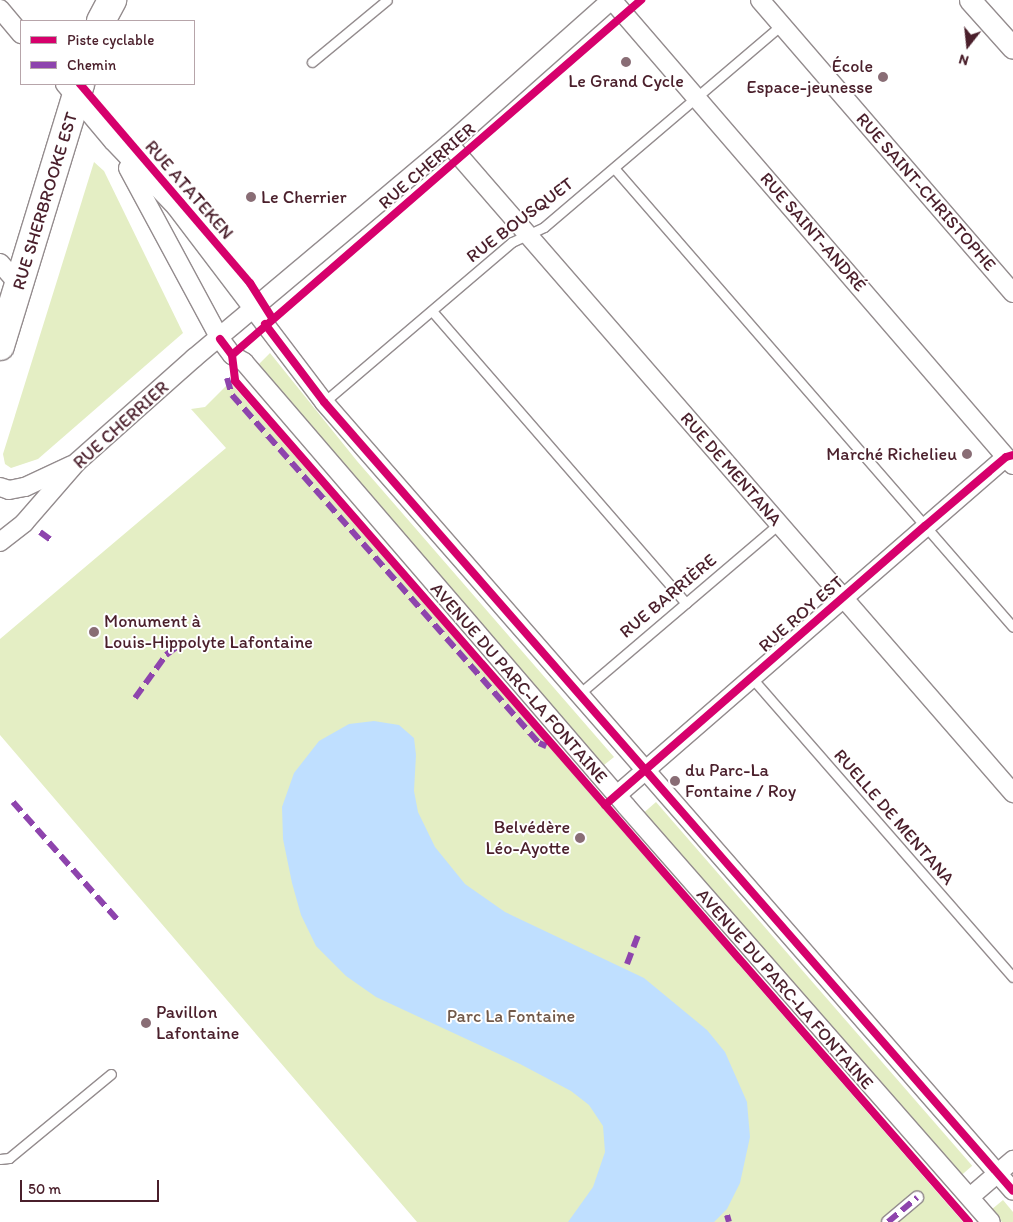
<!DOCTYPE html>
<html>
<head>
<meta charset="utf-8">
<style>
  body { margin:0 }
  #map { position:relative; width:1013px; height:1222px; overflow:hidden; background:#fff; font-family:Itim,sans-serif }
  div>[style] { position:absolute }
  .green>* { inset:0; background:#e4eec4; transform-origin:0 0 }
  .water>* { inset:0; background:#bfdfff }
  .roads { filter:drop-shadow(1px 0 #948c8e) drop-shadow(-1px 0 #948c8e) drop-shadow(0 1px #948c8e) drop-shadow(0 -1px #948c8e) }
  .service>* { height:9px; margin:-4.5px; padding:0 4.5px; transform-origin:4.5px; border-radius:4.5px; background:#fff }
  .pedestrian>* { height:12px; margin:-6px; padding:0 6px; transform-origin:6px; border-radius:6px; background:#fff }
  .minor>* { height:18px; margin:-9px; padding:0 9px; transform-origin:9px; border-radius:9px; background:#fff }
  .tertiary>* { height:21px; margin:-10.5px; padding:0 10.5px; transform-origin:10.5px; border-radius:10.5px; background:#fff }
  .primary>* { height:28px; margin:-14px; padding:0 14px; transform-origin:14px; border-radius:14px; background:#fff }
  .quiet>* { height:6px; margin-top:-3px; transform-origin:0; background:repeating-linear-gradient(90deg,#8e44ad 0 12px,transparent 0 18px) }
  .cycleway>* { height:8px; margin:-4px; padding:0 4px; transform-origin:4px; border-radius:4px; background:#d6006c }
  .dots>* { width:14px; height:14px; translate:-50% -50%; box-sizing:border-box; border:2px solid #fff; border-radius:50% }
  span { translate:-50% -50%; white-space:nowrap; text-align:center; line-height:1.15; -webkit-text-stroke:4px #fff; paint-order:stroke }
  .poi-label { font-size:18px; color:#4a1f2b }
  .right { translate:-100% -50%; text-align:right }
  .left { translate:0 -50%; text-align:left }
  .street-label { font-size:18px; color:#4a1f2b }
  .park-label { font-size:18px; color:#71594a }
  .legend { position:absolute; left:20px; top:20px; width:175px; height:65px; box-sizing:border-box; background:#fff; border:1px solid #b7a5aa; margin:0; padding:6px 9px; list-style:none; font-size:15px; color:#4a1f2b }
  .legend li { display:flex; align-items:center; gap:10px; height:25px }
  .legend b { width:25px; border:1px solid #b7a5aa }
  .north { position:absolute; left:943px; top:20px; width:50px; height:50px; -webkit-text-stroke:4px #fff; paint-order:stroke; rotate:196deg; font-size:14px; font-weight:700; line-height:20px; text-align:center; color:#4a1f2b }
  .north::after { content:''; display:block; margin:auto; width:18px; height:22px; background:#4a1f2b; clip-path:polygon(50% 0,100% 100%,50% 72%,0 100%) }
  .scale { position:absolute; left:20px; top:1180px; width:139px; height:22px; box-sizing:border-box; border:2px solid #4a1f2b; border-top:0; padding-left:6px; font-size:15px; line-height:18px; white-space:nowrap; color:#4a1f2b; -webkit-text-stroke:4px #fff; paint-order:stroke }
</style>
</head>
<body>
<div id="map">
  <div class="green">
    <div style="clip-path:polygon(94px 162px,104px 171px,183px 333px,38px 459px,11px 468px,5px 464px,3px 454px)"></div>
    <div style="clip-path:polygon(270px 353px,357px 461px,614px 757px,604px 765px,299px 414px,259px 364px)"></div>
    <div style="clip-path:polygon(230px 382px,465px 650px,963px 1222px,417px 1222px,0 735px,0 639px,226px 448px,191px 409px,205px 407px)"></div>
    <div style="left:656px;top:802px;width:482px;height:17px;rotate:49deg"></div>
    <div style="clip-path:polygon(1003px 1200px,1013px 1212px,1013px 1222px,1002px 1222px,991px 1210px)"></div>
  </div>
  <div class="water">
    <div style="clip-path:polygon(374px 721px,399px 725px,414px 738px,416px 755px,414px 791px,418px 812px,435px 847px,465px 884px,505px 912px,644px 978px,707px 1030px,725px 1052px,747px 1102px,750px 1137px,740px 1183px,727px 1209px,714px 1222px,568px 1222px,593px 1187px,605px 1152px,603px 1126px,589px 1105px,571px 1091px,520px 1064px,376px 997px,346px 976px,316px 946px,301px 915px,292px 883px,283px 839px,282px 807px,294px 773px,319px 741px,349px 724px)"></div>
  </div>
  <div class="roads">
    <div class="service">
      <div style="left:312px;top:62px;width:97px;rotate:-39.6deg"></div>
      <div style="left:614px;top:168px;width:608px;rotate:49deg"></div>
      <div style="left:432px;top:311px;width:387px;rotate:49deg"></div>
      <div style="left:324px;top:402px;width:247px;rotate:-40.4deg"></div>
      <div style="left:512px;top:242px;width:35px;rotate:-25deg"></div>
      <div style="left:544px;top:227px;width:311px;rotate:-40.4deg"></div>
      <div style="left:751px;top:677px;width:398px;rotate:48.9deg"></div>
      <div style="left:579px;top:694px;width:262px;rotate:-40.4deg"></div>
      <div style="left:0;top:1159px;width:9px;rotate:-6deg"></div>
      <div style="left:9px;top:1158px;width:132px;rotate:-39.5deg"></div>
    </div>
    <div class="pedestrian">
      <div style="left:888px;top:1222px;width:38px;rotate:-40deg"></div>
    </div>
    <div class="minor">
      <div style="left:612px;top:0;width:614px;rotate:49.23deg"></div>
      <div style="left:760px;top:0;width:387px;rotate:49.2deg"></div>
      <div style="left:0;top:9px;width:33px;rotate:50deg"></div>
      <div style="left:65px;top:84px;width:75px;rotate:49.9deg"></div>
      <div style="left:113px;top:141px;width:91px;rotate:46.3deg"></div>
      <div style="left:176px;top:207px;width:245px;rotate:52.8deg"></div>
      <div style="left:324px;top:402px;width:1047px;rotate:48.87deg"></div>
      <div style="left:449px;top:144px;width:860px;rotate:49.01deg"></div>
      <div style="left:128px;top:168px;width:194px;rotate:61.7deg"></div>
      <div style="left:220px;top:339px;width:20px;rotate:53deg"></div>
      <div style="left:232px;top:355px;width:14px;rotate:30deg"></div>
      <div style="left:244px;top:362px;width:586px;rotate:49.29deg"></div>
      <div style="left:626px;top:806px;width:553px;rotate:48.74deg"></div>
      <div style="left:0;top:263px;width:30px;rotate:49deg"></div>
      <div style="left:0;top:487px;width:9px;rotate:18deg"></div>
      <div style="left:9px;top:490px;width:16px;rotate:-11deg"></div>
      <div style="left:25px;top:487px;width:52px;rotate:-25.1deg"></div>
      <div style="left:0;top:542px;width:31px;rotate:-38deg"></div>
      <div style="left:24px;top:523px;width:81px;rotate:-49deg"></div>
      <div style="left:77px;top:462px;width:157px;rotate:-41.6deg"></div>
      <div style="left:194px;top:358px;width:333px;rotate:-40deg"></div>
      <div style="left:449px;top:144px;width:217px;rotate:-41.6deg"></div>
      <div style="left:617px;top:795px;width:515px;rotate:-40.99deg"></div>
      <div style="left:970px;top:1197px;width:57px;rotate:-40.7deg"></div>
    </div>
    <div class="tertiary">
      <div style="left:970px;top:0;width:64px;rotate:48.1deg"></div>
    </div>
    <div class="primary">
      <div style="left:101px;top:21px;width:24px;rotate:-62deg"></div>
      <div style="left:0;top:346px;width:274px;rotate:-73deg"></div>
    </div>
  </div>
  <div class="quiet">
    <div style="left:227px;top:378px;width:18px;rotate:74deg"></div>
    <div style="left:232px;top:395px;width:464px;rotate:48.6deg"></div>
    <div style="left:539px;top:743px;width:8px;rotate:23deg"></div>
    <div style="left:40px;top:532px;width:14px;rotate:36deg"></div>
    <div style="left:135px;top:698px;width:53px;rotate:-54.2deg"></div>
    <div style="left:166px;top:655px;width:15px;rotate:-37deg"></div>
    <div style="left:13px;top:802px;width:157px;rotate:48.4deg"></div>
    <div style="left:627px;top:964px;width:33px;rotate:-69deg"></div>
    <div style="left:727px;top:1215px;width:7px;rotate:74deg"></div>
    <div style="left:888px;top:1222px;width:38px;rotate:-40deg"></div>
  </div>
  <div class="cycleway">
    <div style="left:80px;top:84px;width:262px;rotate:49.5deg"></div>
    <div style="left:250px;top:283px;width:41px;rotate:57.8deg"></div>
    <div style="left:265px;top:324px;width:98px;rotate:52.9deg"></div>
    <div style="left:324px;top:402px;width:1047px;rotate:48.87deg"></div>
    <div style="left:220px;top:339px;width:20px;rotate:53deg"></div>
    <div style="left:232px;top:355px;width:26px;rotate:83deg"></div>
    <div style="left:235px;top:381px;width:1116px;rotate:48.89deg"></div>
    <div style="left:232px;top:355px;width:542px;rotate:-40.96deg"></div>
    <div style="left:605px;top:805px;width:425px;rotate:-41.1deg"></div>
    <div style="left:925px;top:526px;width:106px;rotate:-40.4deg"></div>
    <div style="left:1006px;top:457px;width:7px;rotate:-16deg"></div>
  </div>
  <div class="dots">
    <div style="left:626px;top:62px;background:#896d75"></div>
    <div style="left:883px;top:77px;background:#896d75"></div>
    <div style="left:251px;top:197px;background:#896d75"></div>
    <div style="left:967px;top:454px;background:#896d75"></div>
    <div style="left:94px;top:632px;background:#896d75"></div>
    <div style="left:675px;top:781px;background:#896d75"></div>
    <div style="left:580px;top:838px;background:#896d75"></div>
    <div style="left:146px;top:1023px;background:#896d75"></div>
  </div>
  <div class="poi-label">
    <span class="right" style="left:873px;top:77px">École<br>Espace-jeunesse</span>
    <span style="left:626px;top:81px">Le Grand Cycle</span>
    <span class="left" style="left:261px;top:197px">Le Cherrier</span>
    <span class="right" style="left:957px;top:454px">Marché Richelieu</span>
    <span class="left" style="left:104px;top:632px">Monument à<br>Louis-Hippolyte Lafontaine</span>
    <span class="left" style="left:685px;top:781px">du Parc-La<br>Fontaine / Roy</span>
    <span class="right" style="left:570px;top:838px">Belvédère<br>Léo-Ayotte</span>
    <span class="left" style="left:156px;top:1023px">Pavillon<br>Lafontaine</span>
  </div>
  <div class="street-label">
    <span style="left:427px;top:166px;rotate:-41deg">RUE CHERRIER</span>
    <span style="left:189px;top:190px;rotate:49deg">RUE ATATEKEN</span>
    <span style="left:926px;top:192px;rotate:49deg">RUE SAINT-CHRISTOPHE</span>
    <span style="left:45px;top:201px;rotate:-73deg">RUE SHERBROOKE EST</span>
    <span style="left:520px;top:220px;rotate:-37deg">RUE BOUSQUET</span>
    <span style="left:813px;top:232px;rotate:49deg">RUE SAINT-ANDRÉ</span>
    <span style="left:121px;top:425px;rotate:-42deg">RUE CHERRIER</span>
    <span style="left:731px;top:469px;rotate:49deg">RUE DE MENTANA</span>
    <span style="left:668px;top:596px;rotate:-40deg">RUE BARRIÈRE</span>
    <span style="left:801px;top:614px;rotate:-41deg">RUE ROY EST</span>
    <span style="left:519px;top:683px;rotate:49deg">AVENUE DU PARC-LA FONTAINE</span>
    <span style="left:894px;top:817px;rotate:49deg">RUELLE DE MENTANA</span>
    <span style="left:785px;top:989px;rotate:49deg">AVENUE DU PARC-LA FONTAINE</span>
  </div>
  <div class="park-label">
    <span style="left:511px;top:1016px">Parc La Fontaine</span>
  </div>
  <ul class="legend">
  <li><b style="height:6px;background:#d6006c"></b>Piste cyclable</li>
  <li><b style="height:6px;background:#8e44ad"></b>Chemin</li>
  </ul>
  <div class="north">N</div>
  <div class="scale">50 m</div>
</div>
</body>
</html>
